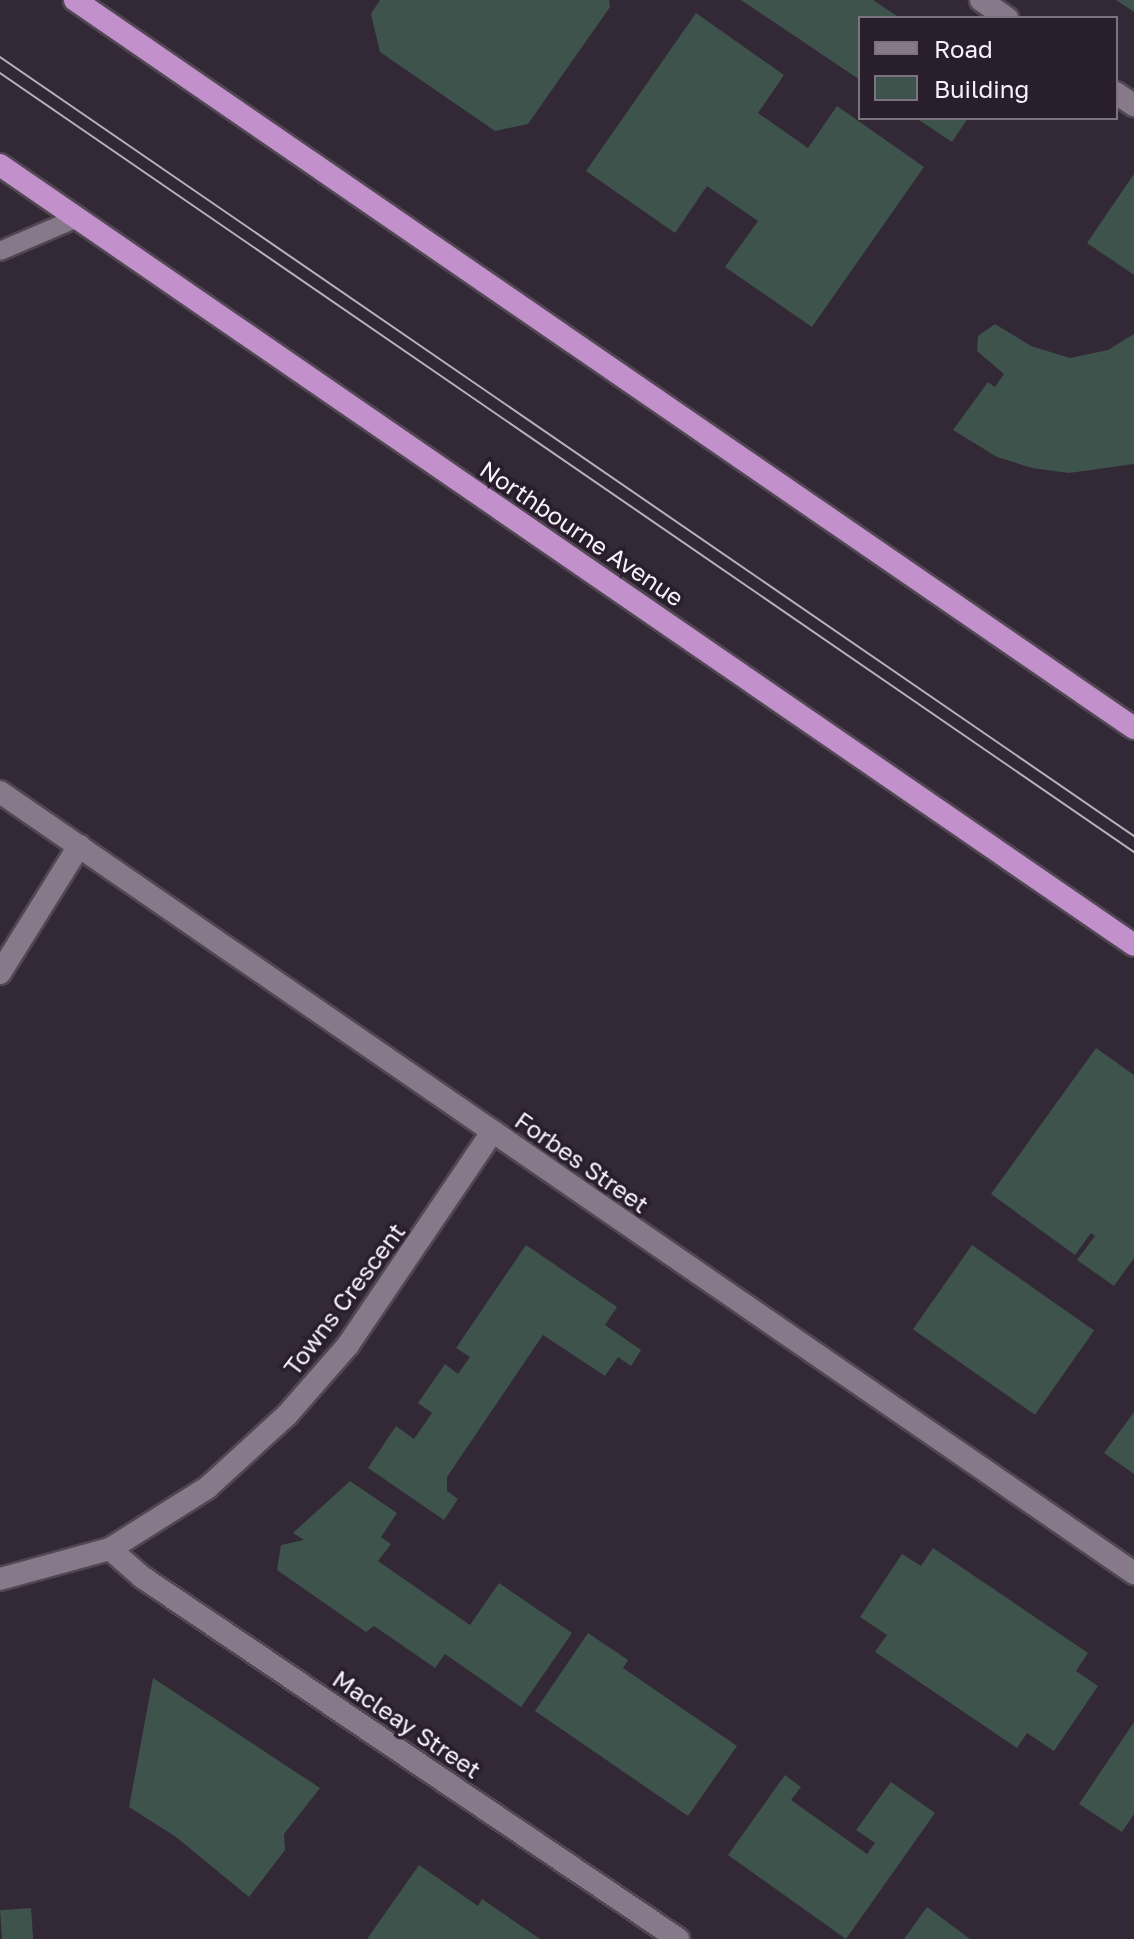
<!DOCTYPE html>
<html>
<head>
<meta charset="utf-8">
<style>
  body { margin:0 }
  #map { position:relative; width:1134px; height:1939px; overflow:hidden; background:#332836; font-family:"Golos Text",sans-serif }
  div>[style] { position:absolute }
  .building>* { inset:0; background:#3e534b; transform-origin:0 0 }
  .roads { filter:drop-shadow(2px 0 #504752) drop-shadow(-2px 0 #504752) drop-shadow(0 2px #504752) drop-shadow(0 -2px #504752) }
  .service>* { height:18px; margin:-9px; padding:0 9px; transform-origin:9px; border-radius:9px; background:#867989 }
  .minor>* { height:22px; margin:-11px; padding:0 11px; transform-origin:11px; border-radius:11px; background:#867989 }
  .trunk>* { height:22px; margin:-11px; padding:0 11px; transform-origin:11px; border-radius:11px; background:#c291cc }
  .tram>* { height:2px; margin:-1px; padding:0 1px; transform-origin:1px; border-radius:1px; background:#b8b0bb }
  span { translate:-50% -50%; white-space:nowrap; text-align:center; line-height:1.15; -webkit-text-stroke:7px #291e2b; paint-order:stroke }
  .street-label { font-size:24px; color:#f9f2fb }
  .legend { position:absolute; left:858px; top:16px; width:260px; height:104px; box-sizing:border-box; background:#291e2b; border:2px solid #7c737e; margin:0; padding:10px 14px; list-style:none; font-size:24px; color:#f9f2fb }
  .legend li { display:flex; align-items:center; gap:16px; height:40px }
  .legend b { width:40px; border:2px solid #7c737e }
</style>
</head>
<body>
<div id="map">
  <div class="building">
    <div style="clip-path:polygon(380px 0,609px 0,610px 7px,528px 124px,495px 131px,380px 52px,371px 14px)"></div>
    <div style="clip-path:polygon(741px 0,873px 0,900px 18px,860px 18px,860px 80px)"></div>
    <div style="clip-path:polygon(1116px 0,1134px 0,1134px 12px)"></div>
    <div style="clip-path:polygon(696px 13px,784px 75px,758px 113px,808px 148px,837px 106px,924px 167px,812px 327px,725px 267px,758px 221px,707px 186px,675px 233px,586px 171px)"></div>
    <div style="clip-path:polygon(916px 118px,968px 118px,952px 142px)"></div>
    <div style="clip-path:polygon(1134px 174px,1134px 275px,1087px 243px)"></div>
    <div style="clip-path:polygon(995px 324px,1031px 346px,1070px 358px,1108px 350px,1134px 334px,1134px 464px,1069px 473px,1032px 468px,997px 457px,953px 430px,988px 382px,995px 387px,1004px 374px,977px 351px,978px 336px)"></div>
    <div style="clip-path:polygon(1096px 1048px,1134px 1075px,1134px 1258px,1114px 1286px,1077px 1260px,1095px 1236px,1091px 1233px,1075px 1255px,991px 1194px)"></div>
    <div style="clip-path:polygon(526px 1245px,617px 1307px,605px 1325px,641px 1350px,631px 1366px,618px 1357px,605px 1376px,543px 1335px,447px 1477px,447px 1491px,458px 1499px,444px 1520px,368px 1468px,396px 1426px,414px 1439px,432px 1413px,418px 1403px,445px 1364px,458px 1374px,470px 1357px,456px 1348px)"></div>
    <div style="left:972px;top:1245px;width:149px;height:103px;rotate:35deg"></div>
    <div style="clip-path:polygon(1134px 1412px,1134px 1474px,1104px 1453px)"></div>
    <div style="clip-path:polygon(350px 1481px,397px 1513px,381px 1537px,391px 1544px,378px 1561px,470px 1625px,499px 1583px,572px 1633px,521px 1707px,445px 1654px,435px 1668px,374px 1626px,366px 1632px,277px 1570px,281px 1545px,304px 1540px,293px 1533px)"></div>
    <div style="clip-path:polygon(933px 1548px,1088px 1653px,1076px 1671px,1098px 1686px,1054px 1751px,1027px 1733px,1017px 1748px,875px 1652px,887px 1635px,860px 1617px,902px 1554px,921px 1566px)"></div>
    <div style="clip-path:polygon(588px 1633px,628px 1660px,623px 1668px,737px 1746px,688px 1816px,535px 1711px)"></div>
    <div style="clip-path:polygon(153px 1678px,320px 1788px,284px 1834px,285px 1850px,249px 1897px,176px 1837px,129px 1807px)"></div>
    <div style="clip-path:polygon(1134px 1722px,1134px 1814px,1122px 1832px,1079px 1804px)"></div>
    <div style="clip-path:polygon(785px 1775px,801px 1787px,791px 1800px,867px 1854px,875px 1843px,856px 1830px,891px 1782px,935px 1813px,846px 1939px,728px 1855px)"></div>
    <div style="clip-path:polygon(419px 1865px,478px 1906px,482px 1899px,540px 1939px,367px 1939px)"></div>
    <div style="clip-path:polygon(927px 1907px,970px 1939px,904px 1939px)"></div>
    <div style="left:31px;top:1908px;width:31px;height:31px;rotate:86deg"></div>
  </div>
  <div class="roads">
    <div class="service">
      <div style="left:0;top:251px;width:84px;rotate:-23.2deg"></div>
    </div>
    <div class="minor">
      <div style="left:981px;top:0;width:32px;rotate:35deg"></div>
      <div style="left:1116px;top:93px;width:22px;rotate:34deg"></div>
      <div style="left:0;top:792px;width:1377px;rotate:34.56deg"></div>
      <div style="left:0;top:973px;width:150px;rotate:-58.1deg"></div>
      <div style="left:110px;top:1549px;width:43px;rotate:41.2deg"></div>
      <div style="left:142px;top:1577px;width:647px;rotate:34.03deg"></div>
      <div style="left:0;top:1579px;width:114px;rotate:-15.3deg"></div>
      <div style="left:110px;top:1549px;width:115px;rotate:-32.2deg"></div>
      <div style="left:207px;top:1488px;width:108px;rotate:-42.4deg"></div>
      <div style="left:287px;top:1415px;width:93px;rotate:-48.9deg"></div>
      <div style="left:348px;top:1345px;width:258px;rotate:-55.9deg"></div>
    </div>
    <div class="trunk">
      <div style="left:75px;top:0;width:1285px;rotate:34.51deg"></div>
      <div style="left:0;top:165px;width:1376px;rotate:34.52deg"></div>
    </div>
  </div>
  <div class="tram">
    <div style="left:0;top:57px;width:1376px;rotate:34.49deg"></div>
    <div style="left:0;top:73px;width:1376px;rotate:34.49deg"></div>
  </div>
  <div class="street-label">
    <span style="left:582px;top:533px;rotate:34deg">Northbourne Avenue</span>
    <span style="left:582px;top:1162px;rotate:35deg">Forbes Street</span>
    <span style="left:344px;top:1299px;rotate:-53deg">Towns Crescent</span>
    <span style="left:407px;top:1724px;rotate:34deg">Macleay Street</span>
  </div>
  <ul class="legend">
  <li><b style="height:10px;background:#867989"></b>Road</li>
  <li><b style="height:22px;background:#3e534b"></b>Building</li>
  </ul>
</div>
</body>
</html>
